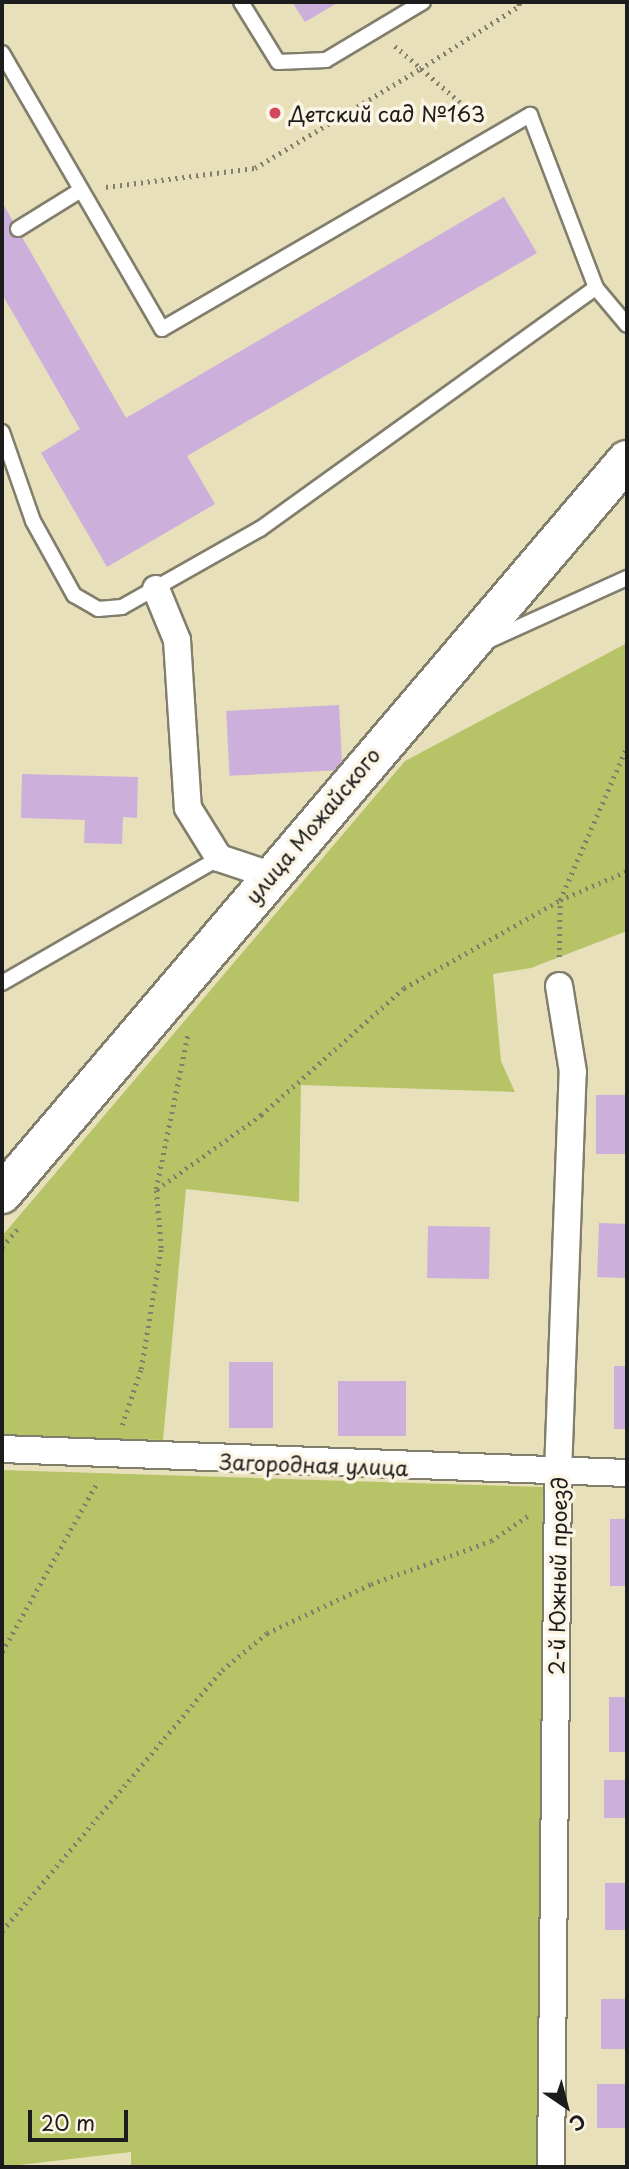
<!DOCTYPE html>
<html>
<head>
<meta charset="utf-8">
<style>
  body { margin:0 }
  #map { position:relative; width:629px; height:2169px; overflow:hidden; background:#e8e0bb; font-family:"Playpen Sans",sans-serif }
  div>[style] { position:absolute }
  .green>* { inset:0; background:#b6c467 }
  .building>* { inset:0; background:#ccafda; transform-origin:0 0 }
  .path>* { height:4.5px; margin-top:-2.25px; transform-origin:0; background:repeating-linear-gradient(90deg,#827e6c 0 2px,transparent 0 7px) }
  .roads { filter:drop-shadow(2px 0 #827e6c) drop-shadow(-2px 0 #827e6c) drop-shadow(0 2px #827e6c) drop-shadow(0 -2px #827e6c) }
  .service>* { height:14px; margin:-7px; padding:0 7px; transform-origin:7px; border-radius:7px; background:#fff }
  .minor>* { height:26px; margin:-13px; padding:0 13px; transform-origin:13px; border-radius:13px; background:#fff }
  .secondary>* { height:38px; margin:-19px; padding:0 19px; transform-origin:19px; border-radius:19px; background:#fff }
  .dots>* { width:19px; height:19px; translate:-50% -50%; box-sizing:border-box; border:4px solid #fcf5e5; border-radius:50% }
  span { translate:-50% -50%; white-space:nowrap; text-align:center; line-height:1.15; -webkit-text-stroke:7px #fcf5e5; paint-order:stroke }
  .poi-label { font-size:21px; color:#1c1c1c }
  .left { translate:0 -50%; text-align:left }
  .street-label { font-size:21px; color:#1c1c1c }
  .frame { position:absolute; inset:0; border:4px solid #1c1c1c; pointer-events:none }
  .north { position:absolute; left:531px; top:2071px; width:70px; height:70px; -webkit-text-stroke:5px #fcf5e5; paint-order:stroke; rotate:145deg; font-size:19px; font-weight:700; line-height:28px; text-align:center; color:#1c1c1c }
  .north::after { content:''; display:block; margin:auto; width:24px; height:32px; background:#1c1c1c; clip-path:polygon(50% 0,100% 100%,50% 72%,0 100%) }
  .scale { position:absolute; left:28px; top:2110px; width:100px; height:32px; box-sizing:border-box; border:4px solid #1c1c1c; border-top:0; padding-left:9px; font-size:21px; line-height:24px; white-space:nowrap; color:#1c1c1c; -webkit-text-stroke:5px #fcf5e5; paint-order:stroke }
</style>
</head>
<body>
<div id="map">
  <div class="green">
    <div style="clip-path:polygon(627px 643px,627px 931px,531px 968px,493px 974px,501px 1061px,515px 1092px,301px 1085px,299px 1202px,186px 1189px,163px 1440px,2px 1437px,2px 1236px,405px 761px)"></div>
    <div style="clip-path:polygon(2px 1470px,543px 1487px,540px 2167px,131px 2167px,131px 2152px,2px 2167px)"></div>
  </div>
  <div class="building">
    <div style="clip-path:polygon(292px 2px,339px 2px,305px 22px)"></div>
    <div style="clip-path:polygon(504px 197px,537px 253px,187px 456px,215px 504px,107px 567px,41px 453px,80px 429px,2px 294px,2px 202px,126px 418px)"></div>
    <div style="left:339px;top:705px;width:65px;height:113px;rotate:87deg"></div>
    <div style="clip-path:polygon(22px 774px,138px 777px,137px 818px,123px 817px,122px 844px,84px 843px,85px 820px,21px 818px)"></div>
    <div style="left:596px;top:1095px;width:31px;height:59px"></div>
    <div style="left:599px;top:1223px;width:28px;height:54px;rotate:2deg"></div>
    <div style="left:428px;top:1226px;width:62px;height:52px;rotate:1deg"></div>
    <div style="left:229px;top:1362px;width:44px;height:66px"></div>
    <div style="left:614px;top:1366px;width:13px;height:63px"></div>
    <div style="left:338px;top:1381px;width:68px;height:55px"></div>
    <div style="left:610px;top:1519px;width:17px;height:67px"></div>
    <div style="left:609px;top:1697px;width:18px;height:55px"></div>
    <div style="left:627px;top:1780px;width:38px;height:23px;rotate:90deg"></div>
    <div style="left:605px;top:1883px;width:22px;height:47px"></div>
    <div style="left:601px;top:1999px;width:26px;height:50px"></div>
    <div style="left:597px;top:2084px;width:30px;height:44px"></div>
  </div>
  <div class="path">
    <div style="left:395px;top:46px;width:110px;rotate:40.9deg"></div>
    <div style="left:106px;top:187px;width:150px;rotate:-7.3deg"></div>
    <div style="left:255px;top:168px;width:192px;rotate:-31deg"></div>
    <div style="left:420px;top:69px;width:117px;rotate:-32.5deg"></div>
    <div style="left:519px;top:6px;width:4px;rotate:-90deg"></div>
    <div style="left:559px;top:957px;width:57px;rotate:-89deg"></div>
    <div style="left:560px;top:900px;width:167px;rotate:-66.4deg"></div>
    <div style="left:157px;top:1189px;width:128px;rotate:-35.4deg"></div>
    <div style="left:261px;top:1115px;width:191px;rotate:-41.6deg"></div>
    <div style="left:404px;top:988px;width:179px;rotate:-29.4deg"></div>
    <div style="left:560px;top:900px;width:73px;rotate:-23.4deg"></div>
    <div style="left:2px;top:1247px;width:26px;rotate:-50deg"></div>
    <div style="left:122px;top:1425px;width:59px;rotate:-71.3deg"></div>
    <div style="left:141px;top:1369px;width:123px;rotate:-80.6deg"></div>
    <div style="left:161px;top:1248px;width:59px;rotate:-94.8deg"></div>
    <div style="left:156px;top:1189px;width:159px;rotate:-78.4deg"></div>
    <div style="left:2px;top:1652px;width:196px;rotate:-60.7deg"></div>
    <div style="left:2px;top:1931px;width:341px;rotate:-49.9deg"></div>
    <div style="left:222px;top:1670px;width:58px;rotate:-39.4deg"></div>
    <div style="left:267px;top:1633px;width:115px;rotate:-25.2deg"></div>
    <div style="left:371px;top:1584px;width:127px;rotate:-19.7deg"></div>
    <div style="left:491px;top:1541px;width:46px;rotate:-34.4deg"></div>
  </div>
  <div class="roads">
    <div class="service">
      <div style="left:241px;top:2px;width:70px;rotate:58.3deg"></div>
      <div style="left:278px;top:62px;width:48px;rotate:-2.4deg"></div>
      <div style="left:326px;top:60px;width:113px;rotate:-30.9deg"></div>
      <div style="left:2px;top:53px;width:319px;rotate:59.9deg"></div>
      <div style="left:162px;top:329px;width:426px;rotate:-30.2deg"></div>
      <div style="left:530px;top:115px;width:185px;rotate:69.1deg"></div>
      <div style="left:596px;top:288px;width:48px;rotate:50deg"></div>
      <div style="left:18px;top:229px;width:74px;rotate:-31.8deg"></div>
      <div style="left:2px;top:432px;width:94px;rotate:70.8deg"></div>
      <div style="left:33px;top:521px;width:85px;rotate:61deg"></div>
      <div style="left:74px;top:595px;width:28px;rotate:30deg"></div>
      <div style="left:98px;top:609px;width:24px;rotate:-5deg"></div>
      <div style="left:122px;top:607px;width:159px;rotate:-29.5deg"></div>
      <div style="left:260px;top:529px;width:413px;rotate:-35.7deg"></div>
      <div style="left:488px;top:641px;width:153px;rotate:-24.4deg"></div>
      <div style="left:2px;top:983px;width:250px;rotate:-29.9deg"></div>
    </div>
    <div class="minor">
      <div style="left:156px;top:589px;width:55px;rotate:67.6deg"></div>
      <div style="left:177px;top:640px;width:168px;rotate:86.3deg"></div>
      <div style="left:188px;top:808px;width:59px;rotate:58.2deg"></div>
      <div style="left:219px;top:858px;width:54px;rotate:18.4deg"></div>
      <div style="left:2px;top:1449px;width:625px;rotate:2.2deg"></div>
      <div style="left:551px;top:2167px;width:694px;rotate:-89.42deg"></div>
      <div style="left:558px;top:1473px;width:401px;rotate:-87.9deg"></div>
      <div style="left:573px;top:1072px;width:87px;rotate:-99.2deg"></div>
    </div>
    <div class="secondary">
      <div style="left:2px;top:1194px;width:964px;rotate:-49.59deg"></div>
    </div>
  </div>
  <div class="dots">
    <div style="left:275px;top:113px;background:#d1495b"></div>
  </div>
  <div class="poi-label">
    <span class="left" style="left:289px;top:113px">Детский сад №163</span>
  </div>
  <div class="street-label">
    <span style="left:312px;top:825px;rotate:-50deg">улица Можайского</span>
    <span style="left:314px;top:1464px;rotate:2deg">Загородная улица</span>
    <span style="left:557px;top:1576px;rotate:-89deg">2-й Южный проезд</span>
  </div>
  <div class="frame"></div>
  <div class="north">С</div>
  <div class="scale">20 m</div>
</div>
</body>
</html>
